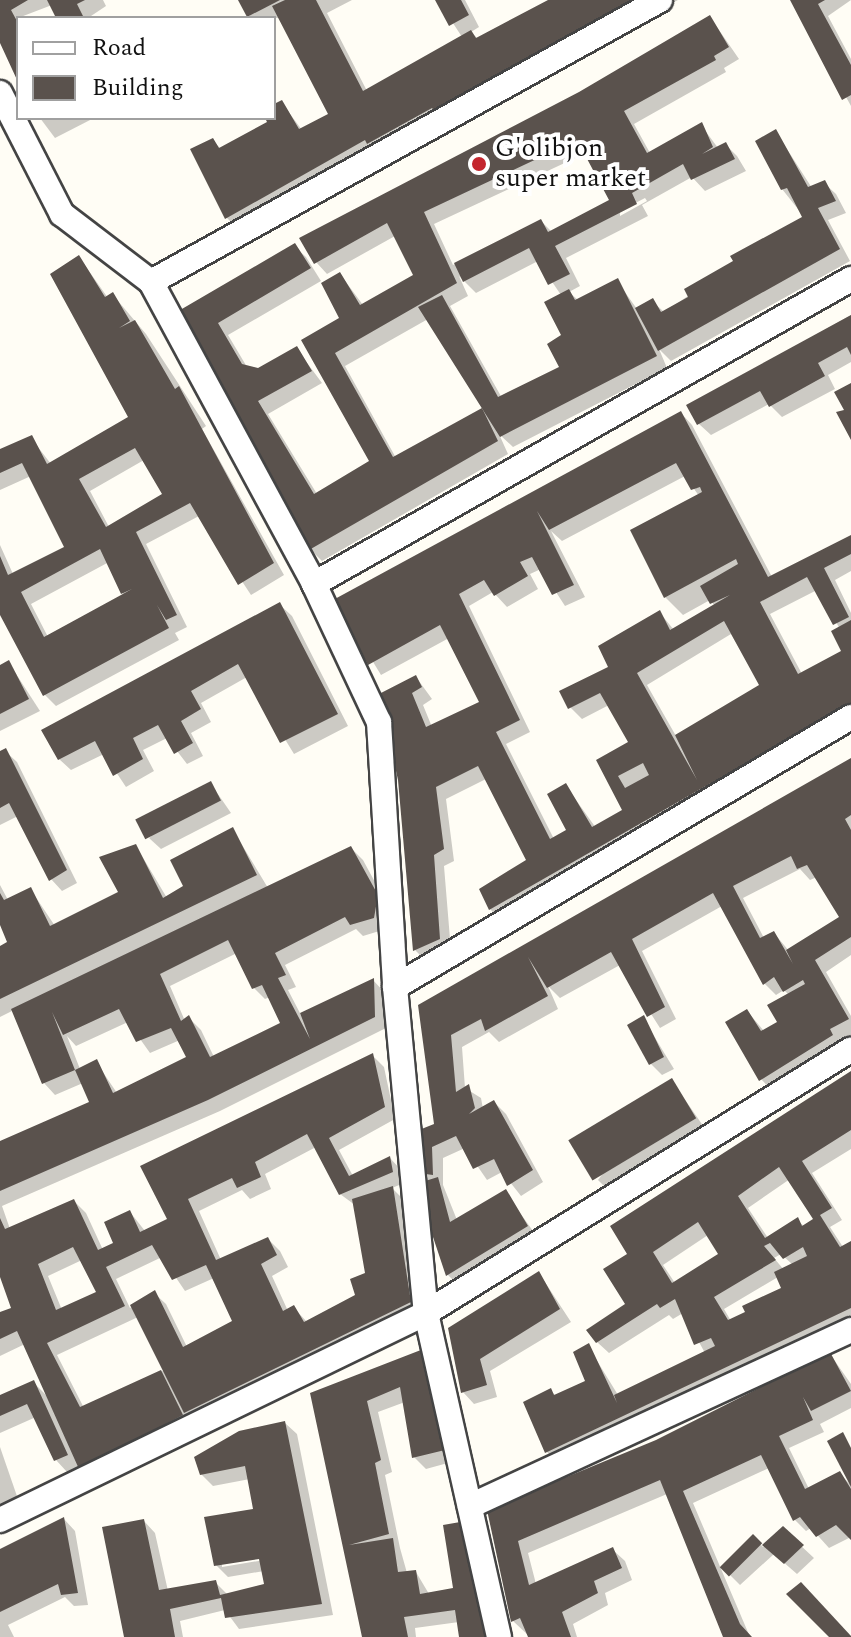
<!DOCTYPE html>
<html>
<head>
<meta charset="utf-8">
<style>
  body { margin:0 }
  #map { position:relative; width:851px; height:1637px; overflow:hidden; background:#fffdf5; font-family:Spectral,serif }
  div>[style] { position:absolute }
  .shadow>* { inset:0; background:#0003 }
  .building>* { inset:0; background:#5a524d; transform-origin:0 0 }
  .roads { filter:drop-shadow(2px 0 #444) drop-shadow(-2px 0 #444) drop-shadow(0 2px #444) drop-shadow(0 -2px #444) }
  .minor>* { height:24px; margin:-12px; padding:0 12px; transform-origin:12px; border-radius:12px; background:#fff }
  .dots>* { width:22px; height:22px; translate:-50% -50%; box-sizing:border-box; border:4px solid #fff; border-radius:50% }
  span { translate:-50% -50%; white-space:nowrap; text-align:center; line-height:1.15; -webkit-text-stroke:8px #fff; paint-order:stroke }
  .poi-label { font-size:26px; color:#111 }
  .left { translate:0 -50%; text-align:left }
  .legend { position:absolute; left:16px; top:16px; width:260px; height:104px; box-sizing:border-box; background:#fff; border:2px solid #a0a0a0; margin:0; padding:10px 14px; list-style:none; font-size:24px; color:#111 }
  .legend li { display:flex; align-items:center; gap:16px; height:40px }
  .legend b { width:40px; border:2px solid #a0a0a0 }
</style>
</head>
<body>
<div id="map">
  <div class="shadow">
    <div style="clip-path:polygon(0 0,103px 0,106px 6px,88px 18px,59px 18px,52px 5px,18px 18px,18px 73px,0 36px)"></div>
    <div style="clip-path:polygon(241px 0,352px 0,327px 13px,367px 91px,462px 37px,438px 0,465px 0,479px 27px,471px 32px,478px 39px,553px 0,678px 0,238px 229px,227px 218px,213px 141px,221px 149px,270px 122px,274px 106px,281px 102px,302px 130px,330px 115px,280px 18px,251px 18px)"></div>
    <div style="clip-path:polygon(792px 0,851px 0,828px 16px,851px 59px,851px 106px)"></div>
    <div style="clip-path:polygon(evenodd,710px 17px,739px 59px,724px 68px,726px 72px,634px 124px,650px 153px,701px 125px,718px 148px,725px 144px,737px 156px,746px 171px,705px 191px,692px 177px,642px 205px,648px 216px,566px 258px,580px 286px,569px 292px,578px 300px,617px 281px,637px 309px,652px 301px,664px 312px,805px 218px,782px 189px,776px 132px,812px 188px,824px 183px,836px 194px,846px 213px,828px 220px,850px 261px,671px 361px,659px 349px,667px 368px,513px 447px,499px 434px,508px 454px,322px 561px,310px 549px,178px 313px,294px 246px,306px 257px,321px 281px,228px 335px,247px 367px,258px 370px,296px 348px,322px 383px,268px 414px,317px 494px,371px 462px,304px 341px,342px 319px,340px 274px,363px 305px,416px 276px,395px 236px,327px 274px,316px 262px,710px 17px,586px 153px,611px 200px,552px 232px,541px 221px,453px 265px,434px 224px,586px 153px,710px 17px,645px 198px,647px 201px,620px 216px,620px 211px,645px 198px,710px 17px,538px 261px,561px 295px,562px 368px,502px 398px,450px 306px,468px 296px,459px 276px,476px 293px,538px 261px,710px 17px,428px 319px,485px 409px,396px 458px,345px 366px,428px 319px)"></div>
    <div style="clip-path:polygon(40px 118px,94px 118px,55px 138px)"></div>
    <div style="clip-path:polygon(evenodd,79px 257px,108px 298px,113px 295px,146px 334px,206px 426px,202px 429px,284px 575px,251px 595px,199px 516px,146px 544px,187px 627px,175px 633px,179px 640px,56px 706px,44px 694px,0 610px,0 545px,13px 574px,67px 548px,31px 476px,0 490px,0 452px,31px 438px,51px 464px,130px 418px,79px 257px,144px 460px,164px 495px,109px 527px,90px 491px,144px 460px,79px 257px,109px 562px,124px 596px,48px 637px,31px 604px,109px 562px)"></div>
    <div style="clip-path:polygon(851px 315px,851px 362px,828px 375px,835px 389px,782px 417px,769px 404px,711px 435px,699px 424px,689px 406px)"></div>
    <div style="clip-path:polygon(evenodd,681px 413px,692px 425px,772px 577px,851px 537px,851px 571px,835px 580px,851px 613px,851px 723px,502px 921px,490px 909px,529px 861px,486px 779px,446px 799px,454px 861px,444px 866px,451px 951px,426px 961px,415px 950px,400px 779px,381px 695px,416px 677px,432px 699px,423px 705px,432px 727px,482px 703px,449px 638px,381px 675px,336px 601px,681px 413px,685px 476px,699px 496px,665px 597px,683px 615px,710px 600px,715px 606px,674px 630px,660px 613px,570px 707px,582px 719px,609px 705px,631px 742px,599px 761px,625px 811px,596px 828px,566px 786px,569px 831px,554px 839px,506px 744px,530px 732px,469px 606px,493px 592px,507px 607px,538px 589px,530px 574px,541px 569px,565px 606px,585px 597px,551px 531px,562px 541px,685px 476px,681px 413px,817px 590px,840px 629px,844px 652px,802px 674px,770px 614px,817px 590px,681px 413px,731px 634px,761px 686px,676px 736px,647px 685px,731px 634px)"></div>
    <div style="clip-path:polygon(280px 605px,292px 616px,348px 726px,294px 754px,247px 677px,201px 703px,211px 722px,191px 733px,203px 756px,187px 764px,167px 738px,143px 750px,154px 771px,126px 787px,104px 754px,71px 770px,59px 759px)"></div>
    <div style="clip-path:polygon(9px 663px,40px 711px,0 731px,0 667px)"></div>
    <div style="clip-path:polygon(5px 751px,17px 762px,77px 883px,62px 891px,51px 879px,18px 816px,0 825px,0 754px)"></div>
    <div style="clip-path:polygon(evenodd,851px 760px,851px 955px,826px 972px,851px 1016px,851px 1035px,840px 1041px,844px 1047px,772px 1091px,761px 1079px,747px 1011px,764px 1031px,779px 1023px,789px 995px,784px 990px,776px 995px,764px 983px,722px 906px,642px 951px,676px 1019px,660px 1028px,620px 965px,560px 998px,548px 986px,558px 1009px,499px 1042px,489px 1032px,462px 1047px,465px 1088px,481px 1098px,483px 1109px,494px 1102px,506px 1114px,543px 1182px,521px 1196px,502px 1172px,487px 1180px,465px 1148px,443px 1158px,443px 1185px,457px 1220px,505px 1192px,538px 1238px,459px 1286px,448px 1275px,430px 1182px,420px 1172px,437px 1125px,420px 1006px,851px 760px,800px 869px,810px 880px,817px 877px,842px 918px,789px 951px,774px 933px,764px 938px,743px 898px,800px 869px)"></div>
    <div style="clip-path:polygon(211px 784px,231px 813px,161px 849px,149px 838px)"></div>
    <div style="clip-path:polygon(evenodd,233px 830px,268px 888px,351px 848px,363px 860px,389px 908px,386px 929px,363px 936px,356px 929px,285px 965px,296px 987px,288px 990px,301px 1015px,373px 980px,384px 992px,386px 1028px,220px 1111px,2px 1206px,10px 1229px,74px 1201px,86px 1213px,103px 1250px,116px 1244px,130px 1212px,145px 1231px,170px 1220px,143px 1167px,373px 1056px,384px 1067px,395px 1119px,339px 1150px,353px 1176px,390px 1158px,401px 1170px,404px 1183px,392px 1188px,404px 1200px,422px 1314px,198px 1424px,187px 1413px,193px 1427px,67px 1472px,56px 1460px,36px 1417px,0 1433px,0 1397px,33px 1382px,49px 1398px,25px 1344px,0 1356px,0 1314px,14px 1309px,0 1271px,0 1143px,92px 1103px,83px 1083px,55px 1095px,44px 1083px,14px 1010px,0 1017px,0 948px,10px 943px,0 920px,0 885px,8px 900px,31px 890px,55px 926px,120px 893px,136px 846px,167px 898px,186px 887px,233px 830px,237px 953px,254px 988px,265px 999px,270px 997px,283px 1023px,214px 1057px,201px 1030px,189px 1018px,185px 1021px,170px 986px,237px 953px,233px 830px,128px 1022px,150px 1053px,180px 1040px,189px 1058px,117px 1093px,96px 1062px,80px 1069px,67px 1036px,76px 1046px,128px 1022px,233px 830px,316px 1147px,340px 1194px,355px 1205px,368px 1275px,357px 1296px,307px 1322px,294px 1308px,288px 1311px,272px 1276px,288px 1267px,280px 1251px,268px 1239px,221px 1260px,199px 1211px,242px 1190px,250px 1199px,271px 1189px,265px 1174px,316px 1147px,233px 830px,162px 1257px,185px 1291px,214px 1278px,235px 1322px,187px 1347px,166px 1304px,154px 1293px,130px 1308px,116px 1279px,162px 1257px,233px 830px,82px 1260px,98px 1293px,62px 1310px,48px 1276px,82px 1260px,233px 830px,138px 1317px,165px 1370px,84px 1408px,57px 1355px,138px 1317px)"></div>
    <div style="clip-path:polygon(643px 1018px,674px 1069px,662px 1075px,651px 1064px)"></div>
    <div style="clip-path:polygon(evenodd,851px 1073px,851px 1149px,812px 1173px,842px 1220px,830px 1227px,843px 1247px,851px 1243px,851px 1325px,559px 1464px,547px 1452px,550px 1390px,556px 1396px,588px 1382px,588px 1346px,618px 1395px,705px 1353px,683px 1313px,673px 1319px,669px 1315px,609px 1353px,597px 1342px,628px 1305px,630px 1255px,851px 1073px,790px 1179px,816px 1219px,805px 1227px,797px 1220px,768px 1238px,748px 1208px,790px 1179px,851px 1073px,708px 1235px,721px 1255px,675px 1283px,663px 1265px,708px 1235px,851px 1073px,781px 1254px,793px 1265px,784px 1270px,774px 1258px,781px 1254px,851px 1073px,778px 1277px,783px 1289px,731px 1321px,724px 1309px,778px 1277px)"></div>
    <div style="clip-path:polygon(672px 1081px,706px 1130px,610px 1192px,598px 1180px)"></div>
    <div style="clip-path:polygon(539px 1273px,571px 1322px,490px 1371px,497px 1397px,474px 1404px,463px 1392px,450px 1329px)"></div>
    <div style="clip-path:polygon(425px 1350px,455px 1461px,426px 1469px,414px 1457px,405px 1402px,378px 1412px,392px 1472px,385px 1475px,400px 1548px,407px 1573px,416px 1572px,429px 1594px,455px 1590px,445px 1527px,494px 1637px,461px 1637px,459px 1622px,415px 1628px,416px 1637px,364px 1637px,312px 1395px)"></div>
    <div style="clip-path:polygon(830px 1354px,851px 1384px,851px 1408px,820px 1424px,824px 1432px,789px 1448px,809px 1489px,840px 1474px,851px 1485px,851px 1537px,829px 1548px,811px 1528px,806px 1531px,795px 1520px,769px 1468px,693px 1503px,750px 1637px,725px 1637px,667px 1494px,528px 1553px,536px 1584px,613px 1550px,625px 1561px,632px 1580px,605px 1593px,608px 1605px,573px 1624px,577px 1637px,530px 1637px,513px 1621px,490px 1512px,657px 1442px)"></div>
    <div style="clip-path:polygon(evenodd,285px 1423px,297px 1434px,333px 1615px,239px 1629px,225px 1610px,180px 1621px,183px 1637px,124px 1637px,144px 1521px,155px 1533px,168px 1591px,215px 1582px,228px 1595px,266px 1585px,264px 1571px,228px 1577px,216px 1565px,255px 1511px,250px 1479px,213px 1486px,201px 1474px,285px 1423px,269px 1555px,270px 1559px,222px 1567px,222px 1563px,269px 1555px)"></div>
    <div style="clip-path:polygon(0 1447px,19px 1502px,0 1509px)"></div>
    <div style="clip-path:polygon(64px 1519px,75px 1531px,88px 1605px,74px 1606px,65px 1597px,8px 1625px,14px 1637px,0 1637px,0 1550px)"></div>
    <div style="clip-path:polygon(783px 1529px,814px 1558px,797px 1574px,774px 1554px,740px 1585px,721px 1566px,753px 1537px,763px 1547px)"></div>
  </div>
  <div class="building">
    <div style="clip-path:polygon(0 0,28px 0,11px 10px,18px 23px,18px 82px,0 43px)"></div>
    <div style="clip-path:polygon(47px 0,85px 0,77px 4px,84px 18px,56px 18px)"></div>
    <div style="clip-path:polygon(238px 0,280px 0,247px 17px)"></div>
    <div style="clip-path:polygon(285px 0,316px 0,363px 91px,471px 30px,476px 38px,548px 0,647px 0,436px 113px,432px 108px,367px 144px,365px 140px,225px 219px,190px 149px,213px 138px,219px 148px,267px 122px,265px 118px,274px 118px,274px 104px,282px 100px,299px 129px,328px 114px,272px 6px)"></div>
    <div style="clip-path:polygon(435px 0,461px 0,469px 15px,449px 26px)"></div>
    <div style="clip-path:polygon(790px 0,825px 0,818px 4px,851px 65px,851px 95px,842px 100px)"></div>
    <div style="clip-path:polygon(710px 15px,729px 47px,714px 56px,716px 60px,624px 111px,647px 153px,702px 122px,713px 147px,702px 154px,726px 142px,735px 159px,691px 180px,683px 164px,632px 193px,637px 204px,555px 246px,570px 274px,548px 285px,529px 248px,463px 282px,454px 263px,541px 219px,548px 232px,609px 200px,577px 140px,424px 212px,457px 283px,335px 353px,393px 457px,482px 408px,498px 441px,309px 550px,175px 313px,295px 243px,311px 268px,218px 323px,242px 364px,258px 368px,297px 346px,312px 371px,258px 401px,314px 494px,369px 461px,301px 340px,339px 318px,321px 283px,340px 272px,360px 305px,413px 275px,387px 223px,314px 264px,299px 238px,579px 92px)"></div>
    <div style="clip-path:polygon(776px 129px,808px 187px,825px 180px,836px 201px,818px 208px,840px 249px,658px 351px,635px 308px,653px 298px,661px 312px,688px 297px,684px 289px,733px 261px,730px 256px,802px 217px,787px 188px,781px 190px,755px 141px)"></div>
    <div style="clip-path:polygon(evenodd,79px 255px,105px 297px,113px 292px,130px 321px,119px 328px,135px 320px,175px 389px,179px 386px,274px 563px,238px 585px,190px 503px,136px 532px,177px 615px,166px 620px,157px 605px,169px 628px,43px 696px,0 615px,0 556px,8px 575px,64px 547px,22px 463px,0 473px,0 449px,32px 435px,47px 464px,128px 417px,50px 274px,79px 255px,135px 448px,162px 494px,106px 527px,79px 479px,135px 448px,79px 255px,100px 549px,121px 594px,132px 589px,44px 637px,21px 592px,100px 549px)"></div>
    <div style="clip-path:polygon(618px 278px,657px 356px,500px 437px,418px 307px,442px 295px,498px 397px,559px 367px,547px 344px,561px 335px,544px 302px,569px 289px,575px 300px)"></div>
    <div style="clip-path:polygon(851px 315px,851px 355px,847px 347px,818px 363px,825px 376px,769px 407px,760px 391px,697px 425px,686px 405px)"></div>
    <div style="clip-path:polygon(851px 383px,851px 440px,836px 412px,844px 410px,834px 392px)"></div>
    <div style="clip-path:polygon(evenodd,681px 411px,768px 577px,851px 535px,851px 554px,824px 568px,849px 617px,833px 625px,807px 577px,760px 602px,798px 674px,841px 651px,831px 631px,851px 620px,851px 703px,489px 910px,479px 889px,526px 860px,478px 766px,436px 787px,444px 849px,434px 855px,440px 939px,413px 951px,398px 780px,379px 694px,416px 675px,422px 687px,412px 693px,426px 727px,479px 702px,440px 625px,368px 665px,333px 600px,681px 411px,676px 463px,691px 490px,700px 487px,702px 492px,630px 530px,664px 598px,736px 559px,738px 564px,700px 586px,710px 604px,730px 595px,670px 630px,660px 610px,598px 646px,608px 667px,559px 691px,568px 709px,600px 693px,628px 742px,596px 760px,622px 810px,592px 827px,566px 783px,547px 794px,566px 830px,550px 839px,496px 732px,520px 720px,459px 594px,484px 580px,494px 596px,528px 576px,520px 562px,532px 557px,552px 595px,574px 585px,537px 511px,549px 530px,676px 463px,681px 411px,724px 621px,759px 685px,675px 735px,697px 780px,637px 673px,724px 621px,681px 411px,643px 763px,649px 775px,625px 788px,618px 776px,643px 763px)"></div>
    <div style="clip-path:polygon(280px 602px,338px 714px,280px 743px,238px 664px,191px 691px,201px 709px,181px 721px,193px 743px,174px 754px,158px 725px,133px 738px,143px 759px,113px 776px,95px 741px,58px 760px,41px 730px)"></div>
    <div style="clip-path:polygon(9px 660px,29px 699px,0 714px,0 665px)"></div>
    <div style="clip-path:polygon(6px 748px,67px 870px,49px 881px,9px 803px,0 808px,0 751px)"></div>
    <div style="clip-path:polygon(evenodd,851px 758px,851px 815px,845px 819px,851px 830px,851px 937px,815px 960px,849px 1019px,830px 1029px,833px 1035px,759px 1081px,725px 1022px,747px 1009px,761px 1031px,777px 1022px,767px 1005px,805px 984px,803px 980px,783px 992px,774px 977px,763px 985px,713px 893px,632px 939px,665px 1007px,647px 1017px,611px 952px,547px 988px,528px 957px,548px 996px,485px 1031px,481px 1019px,451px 1035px,456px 1092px,469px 1084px,475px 1108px,469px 1114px,494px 1100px,533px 1170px,507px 1186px,494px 1159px,473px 1169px,456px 1136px,432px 1147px,433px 1175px,418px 1173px,419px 1130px,434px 1124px,418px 1005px,851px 758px,791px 856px,797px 869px,807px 865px,839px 917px,786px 950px,793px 964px,774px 931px,760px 938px,733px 886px,791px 856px)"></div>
    <div style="left:211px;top:781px;width:22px;height:85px;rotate:63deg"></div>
    <div style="clip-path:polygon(233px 827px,257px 875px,0 999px,0 946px,7px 942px,0 925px,0 893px,4px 900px,31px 887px,50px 926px,118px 892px,99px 857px,136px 844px,163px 898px,183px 886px,170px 860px)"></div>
    <div style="clip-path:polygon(evenodd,351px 846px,378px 895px,374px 918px,350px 925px,345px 917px,275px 953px,286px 975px,278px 978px,310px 1039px,300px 1013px,374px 978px,375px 1017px,208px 1100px,0 1191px,0 1141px,89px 1102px,75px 1070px,97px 1059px,113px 1093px,186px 1057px,171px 1028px,136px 1042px,119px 1009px,63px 1035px,52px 1012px,75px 1070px,42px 1084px,11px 1009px,351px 846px,228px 940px,252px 989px,262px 985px,280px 1023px,210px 1057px,189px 1015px,181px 1021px,160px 974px,228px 940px)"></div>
    <div style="clip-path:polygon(644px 1015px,664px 1057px,649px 1065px,627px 1025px)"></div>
    <div style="clip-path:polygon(evenodd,373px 1053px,385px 1107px,329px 1138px,349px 1176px,390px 1156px,393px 1172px,339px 1195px,307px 1134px,255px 1162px,261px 1177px,237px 1188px,232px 1178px,188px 1199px,216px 1260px,268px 1237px,277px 1255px,261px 1264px,283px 1311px,294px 1305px,304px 1322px,355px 1295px,350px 1279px,365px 1273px,352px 1199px,393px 1186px,411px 1302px,184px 1413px,130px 1305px,155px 1290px,183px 1347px,232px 1321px,206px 1265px,172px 1280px,152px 1245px,106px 1267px,125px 1306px,47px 1343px,80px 1407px,161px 1370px,183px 1415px,79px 1469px,17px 1331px,0 1339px,0 1312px,11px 1308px,0 1277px,0 1218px,5px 1229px,74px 1199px,98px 1250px,113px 1243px,104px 1222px,130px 1210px,140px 1232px,167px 1219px,140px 1166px,373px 1053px,73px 1247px,96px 1292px,56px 1310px,38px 1264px,73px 1247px)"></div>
    <div style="clip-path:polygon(evenodd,851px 1071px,851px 1130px,802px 1161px,832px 1208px,820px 1215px,840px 1247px,851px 1241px,851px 1308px,545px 1453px,523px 1402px,551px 1388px,554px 1395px,585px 1381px,573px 1352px,589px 1343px,617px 1403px,614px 1395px,715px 1346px,711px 1338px,694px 1345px,675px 1299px,660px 1308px,657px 1304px,596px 1343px,586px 1330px,625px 1304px,603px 1269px,627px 1254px,610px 1226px,851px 1071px,779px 1167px,813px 1219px,802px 1226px,798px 1217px,765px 1238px,738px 1196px,779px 1167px,851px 1071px,698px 1222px,718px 1254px,672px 1283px,653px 1252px,698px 1222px,851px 1071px,770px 1243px,783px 1259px,803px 1247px,807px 1256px,774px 1272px,781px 1288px,742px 1306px,745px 1312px,728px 1320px,714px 1297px,776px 1260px,764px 1246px,770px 1243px)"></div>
    <div style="left:672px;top:1078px;width:47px;height:121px;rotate:59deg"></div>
    <div style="clip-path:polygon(438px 1177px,450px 1222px,506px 1189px,528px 1226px,446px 1276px,428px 1222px,422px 1182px)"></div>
    <div style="clip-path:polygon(539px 1271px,560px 1309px,480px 1359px,487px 1385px,461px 1393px,448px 1328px)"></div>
    <div style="clip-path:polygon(426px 1348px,445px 1450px,412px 1458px,400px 1387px,367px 1401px,381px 1460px,375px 1463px,389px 1534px,349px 1545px,393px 1538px,398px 1572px,416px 1570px,420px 1594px,453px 1588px,443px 1525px,466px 1521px,485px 1637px,459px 1637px,455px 1610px,404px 1617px,408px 1637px,362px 1637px,310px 1393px)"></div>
    <div style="clip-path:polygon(830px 1352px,851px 1391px,811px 1411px,803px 1397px,813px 1420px,779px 1436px,805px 1489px,840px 1471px,851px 1489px,851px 1540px,836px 1525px,816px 1537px,800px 1517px,793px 1521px,761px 1455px,683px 1491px,740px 1624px,752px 1637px,723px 1637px,660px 1480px,518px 1541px,529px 1585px,613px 1547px,622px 1568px,594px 1581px,598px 1593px,562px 1612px,571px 1637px,528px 1637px,520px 1618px,511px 1622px,487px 1510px,656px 1440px)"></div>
    <div style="clip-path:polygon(34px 1380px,68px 1455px,54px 1461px,27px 1404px,0 1416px,0 1395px)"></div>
    <div style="clip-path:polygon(285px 1421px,322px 1604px,225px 1618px,221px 1598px,170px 1609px,175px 1637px,124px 1637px,102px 1527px,144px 1519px,159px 1590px,216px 1580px,220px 1595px,264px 1584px,259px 1559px,214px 1566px,204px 1517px,253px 1509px,245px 1466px,200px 1475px,194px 1457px,239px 1431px)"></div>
    <div style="clip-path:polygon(843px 1432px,851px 1448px,851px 1487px,827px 1441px)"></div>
    <div style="clip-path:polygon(64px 1517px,78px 1593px,61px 1595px,58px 1584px,0 1612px,0 1549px)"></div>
    <div style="clip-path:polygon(783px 1526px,804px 1545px,784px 1564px,762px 1545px)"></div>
    <div style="left:753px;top:1534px;width:13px;height:47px;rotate:45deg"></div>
    <div style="clip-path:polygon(801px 1582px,851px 1636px,851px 1637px,829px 1637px,786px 1594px)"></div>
  </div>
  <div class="roads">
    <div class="minor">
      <div style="left:0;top:93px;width:136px;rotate:62.9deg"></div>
      <div style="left:62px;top:214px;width:112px;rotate:37.4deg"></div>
      <div style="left:151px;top:282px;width:343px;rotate:61.6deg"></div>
      <div style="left:314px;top:584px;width:153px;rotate:64.8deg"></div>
      <div style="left:379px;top:722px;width:265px;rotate:86.5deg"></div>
      <div style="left:395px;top:987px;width:327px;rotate:84.6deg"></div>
      <div style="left:426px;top:1313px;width:332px;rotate:77.3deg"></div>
      <div style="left:151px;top:282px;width:582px;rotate:-28.99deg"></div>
      <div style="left:314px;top:584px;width:618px;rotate:-29.6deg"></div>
      <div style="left:395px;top:987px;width:530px;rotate:-30.63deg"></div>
      <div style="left:470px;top:1506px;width:420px;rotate:-24.8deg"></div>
      <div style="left:0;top:1520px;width:474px;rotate:-25.9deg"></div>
      <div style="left:426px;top:1313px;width:500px;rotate:-31.8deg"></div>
    </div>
  </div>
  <div class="dots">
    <div style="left:479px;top:164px;background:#c4262e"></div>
  </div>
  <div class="poi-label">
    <span class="left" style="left:495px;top:164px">G'olibjon<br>super market</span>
  </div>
  <ul class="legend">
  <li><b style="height:10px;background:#fff"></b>Road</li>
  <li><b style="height:22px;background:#5a524d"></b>Building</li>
  </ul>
</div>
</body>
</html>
